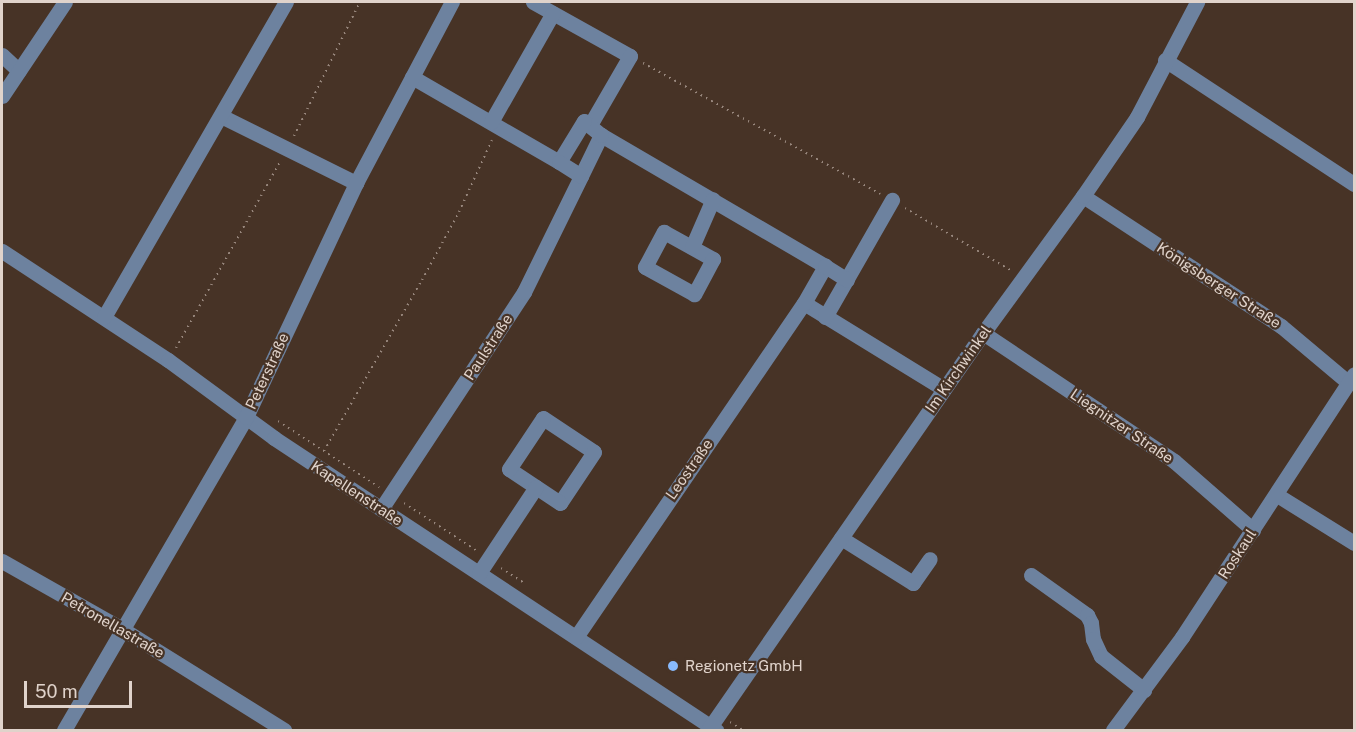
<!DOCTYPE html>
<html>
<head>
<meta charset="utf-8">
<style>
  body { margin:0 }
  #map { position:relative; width:1356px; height:732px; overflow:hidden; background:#473326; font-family:"Public Sans",sans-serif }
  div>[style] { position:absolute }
  .path>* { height:2px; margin-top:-1px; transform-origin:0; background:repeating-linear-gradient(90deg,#98877d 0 1.5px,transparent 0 6px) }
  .minor>* { height:15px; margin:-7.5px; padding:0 7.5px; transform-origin:7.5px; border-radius:7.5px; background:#6d829f }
  .dots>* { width:16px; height:16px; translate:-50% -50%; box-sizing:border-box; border:3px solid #473326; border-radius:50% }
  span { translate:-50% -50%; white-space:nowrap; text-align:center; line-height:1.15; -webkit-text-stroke:4.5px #473326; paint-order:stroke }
  .street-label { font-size:15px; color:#e0d3cb }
  .poi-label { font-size:15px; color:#e0d3cb }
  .left { translate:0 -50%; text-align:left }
  .frame { position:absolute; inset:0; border:3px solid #e0d3cb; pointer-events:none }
  .scale { position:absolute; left:24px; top:681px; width:108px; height:27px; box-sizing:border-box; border:3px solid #e0d3cb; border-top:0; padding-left:8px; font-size:18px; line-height:21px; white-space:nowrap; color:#e0d3cb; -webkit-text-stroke:4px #473326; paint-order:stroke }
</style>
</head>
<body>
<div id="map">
  <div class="path">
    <div style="left:643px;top:63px;width:271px;rotate:28.9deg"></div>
    <div style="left:294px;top:136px;width:149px;rotate:-63.8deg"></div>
    <div style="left:905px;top:208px;width:124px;rotate:30.5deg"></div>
    <div style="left:176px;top:348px;width:213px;rotate:-60.8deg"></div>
    <div style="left:278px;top:421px;width:121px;rotate:33.2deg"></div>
    <div style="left:324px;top:451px;width:197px;rotate:-60.2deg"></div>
    <div style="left:422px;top:280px;width:77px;rotate:-61.4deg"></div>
    <div style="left:459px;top:212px;width:79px;rotate:-65.4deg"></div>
    <div style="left:404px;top:503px;width:87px;rotate:33.3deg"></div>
    <div style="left:501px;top:568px;width:27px;rotate:33deg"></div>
    <div style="left:730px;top:722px;width:15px;rotate:32deg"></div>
  </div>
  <div class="minor">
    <div style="left:533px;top:2px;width:111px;rotate:29.1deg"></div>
    <div style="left:630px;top:56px;width:80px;rotate:120.1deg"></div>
    <div style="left:2px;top:55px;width:23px;rotate:43deg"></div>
    <div style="left:1165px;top:60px;width:226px;rotate:33.3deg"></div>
    <div style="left:412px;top:77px;width:170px;rotate:30deg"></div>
    <div style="left:2px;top:96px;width:113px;rotate:-56.2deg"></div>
    <div style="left:221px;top:116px;width:151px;rotate:26.4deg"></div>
    <div style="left:491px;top:122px;width:125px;rotate:-60.4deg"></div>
    <div style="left:601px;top:135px;width:259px;rotate:30.3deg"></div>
    <div style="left:1083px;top:196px;width:237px;rotate:33.3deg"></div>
    <div style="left:1281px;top:326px;width:89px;rotate:40deg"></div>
    <div style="left:664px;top:232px;width:56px;rotate:28.9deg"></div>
    <div style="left:713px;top:259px;width:40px;rotate:118deg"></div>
    <div style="left:694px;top:294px;width:56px;rotate:-151.1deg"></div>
    <div style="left:645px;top:267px;width:40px;rotate:-62deg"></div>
    <div style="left:692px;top:247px;width:52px;rotate:-66.4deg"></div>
    <div style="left:2px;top:251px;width:199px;rotate:33.3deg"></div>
    <div style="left:168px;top:360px;width:132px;rotate:36.3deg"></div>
    <div style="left:274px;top:438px;width:530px;rotate:33.45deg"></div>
    <div style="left:804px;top:303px;width:164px;rotate:31.6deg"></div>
    <div style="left:104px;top:317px;width:364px;rotate:-60deg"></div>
    <div style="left:825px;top:317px;width:135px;rotate:-60.2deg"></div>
    <div style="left:983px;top:333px;width:230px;rotate:33.8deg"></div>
    <div style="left:1174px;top:461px;width:105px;rotate:41.1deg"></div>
    <div style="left:543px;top:418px;width:61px;rotate:33.7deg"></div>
    <div style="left:594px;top:452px;width:61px;rotate:123.7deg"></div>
    <div style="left:560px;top:503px;width:61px;rotate:-146.3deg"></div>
    <div style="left:509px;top:469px;width:61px;rotate:-56.3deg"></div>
    <div style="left:1277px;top:495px;width:91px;rotate:31.9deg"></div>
    <div style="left:381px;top:509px;width:260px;rotate:-56.6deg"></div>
    <div style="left:524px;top:292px;width:129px;rotate:-63.8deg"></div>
    <div style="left:581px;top:176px;width:46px;rotate:-64deg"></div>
    <div style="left:601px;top:135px;width:22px;rotate:-141deg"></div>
    <div style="left:584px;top:121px;width:48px;rotate:121.4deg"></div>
    <div style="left:559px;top:162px;width:26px;rotate:32deg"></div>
    <div style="left:841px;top:538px;width:85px;rotate:32deg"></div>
    <div style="left:913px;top:583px;width:29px;rotate:-55deg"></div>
    <div style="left:2px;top:561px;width:140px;rotate:29.5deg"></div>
    <div style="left:124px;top:630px;width:189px;rotate:32deg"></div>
    <div style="left:479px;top:573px;width:103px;rotate:-56.5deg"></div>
    <div style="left:1031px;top:575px;width:69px;rotate:35.5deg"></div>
    <div style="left:1087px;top:615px;width:9px;rotate:63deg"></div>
    <div style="left:1091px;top:623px;width:16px;rotate:83deg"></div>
    <div style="left:1093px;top:639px;width:19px;rotate:65deg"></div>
    <div style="left:1101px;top:656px;width:55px;rotate:38.3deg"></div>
    <div style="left:576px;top:637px;width:404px;rotate:-55.7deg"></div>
    <div style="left:804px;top:303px;width:43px;rotate:-60.4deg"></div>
    <div style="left:825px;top:266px;width:26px;rotate:32deg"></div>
    <div style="left:64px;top:730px;width:362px;rotate:-59.8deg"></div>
    <div style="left:246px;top:417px;width:259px;rotate:-64.8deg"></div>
    <div style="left:356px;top:183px;width:205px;rotate:-62.1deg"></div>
    <div style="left:708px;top:730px;width:483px;rotate:-55.3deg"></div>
    <div style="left:983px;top:333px;width:170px;rotate:-53.9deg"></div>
    <div style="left:1083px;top:196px;width:96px;rotate:-55.6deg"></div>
    <div style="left:1137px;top:117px;width:130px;rotate:-62.4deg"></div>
    <div style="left:1113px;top:730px;width:116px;rotate:-53.4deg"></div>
    <div style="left:1182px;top:637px;width:314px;rotate:-56.8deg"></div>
  </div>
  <div class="dots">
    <div style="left:673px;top:666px;background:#89bafc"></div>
  </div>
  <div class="street-label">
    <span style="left:1219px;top:285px;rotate:33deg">Königsberger Straße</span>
    <span style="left:488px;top:347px;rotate:-57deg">Paulstraße</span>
    <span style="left:958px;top:369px;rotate:-55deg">Im Kirchwinkel</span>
    <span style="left:267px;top:371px;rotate:-65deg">Peterstraße</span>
    <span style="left:1122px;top:426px;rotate:34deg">Liegnitzer Straße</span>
    <span style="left:689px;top:469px;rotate:-55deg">Leostraße</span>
    <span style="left:357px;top:493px;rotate:33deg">Kapellenstraße</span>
    <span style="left:1237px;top:554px;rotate:-57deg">Roskaul</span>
    <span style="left:113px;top:625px;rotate:30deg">Petronellastraße</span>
  </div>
  <div class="poi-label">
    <span class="left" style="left:685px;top:666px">Regionetz GmbH</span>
  </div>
  <div class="frame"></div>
  <div class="scale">50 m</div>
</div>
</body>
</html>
